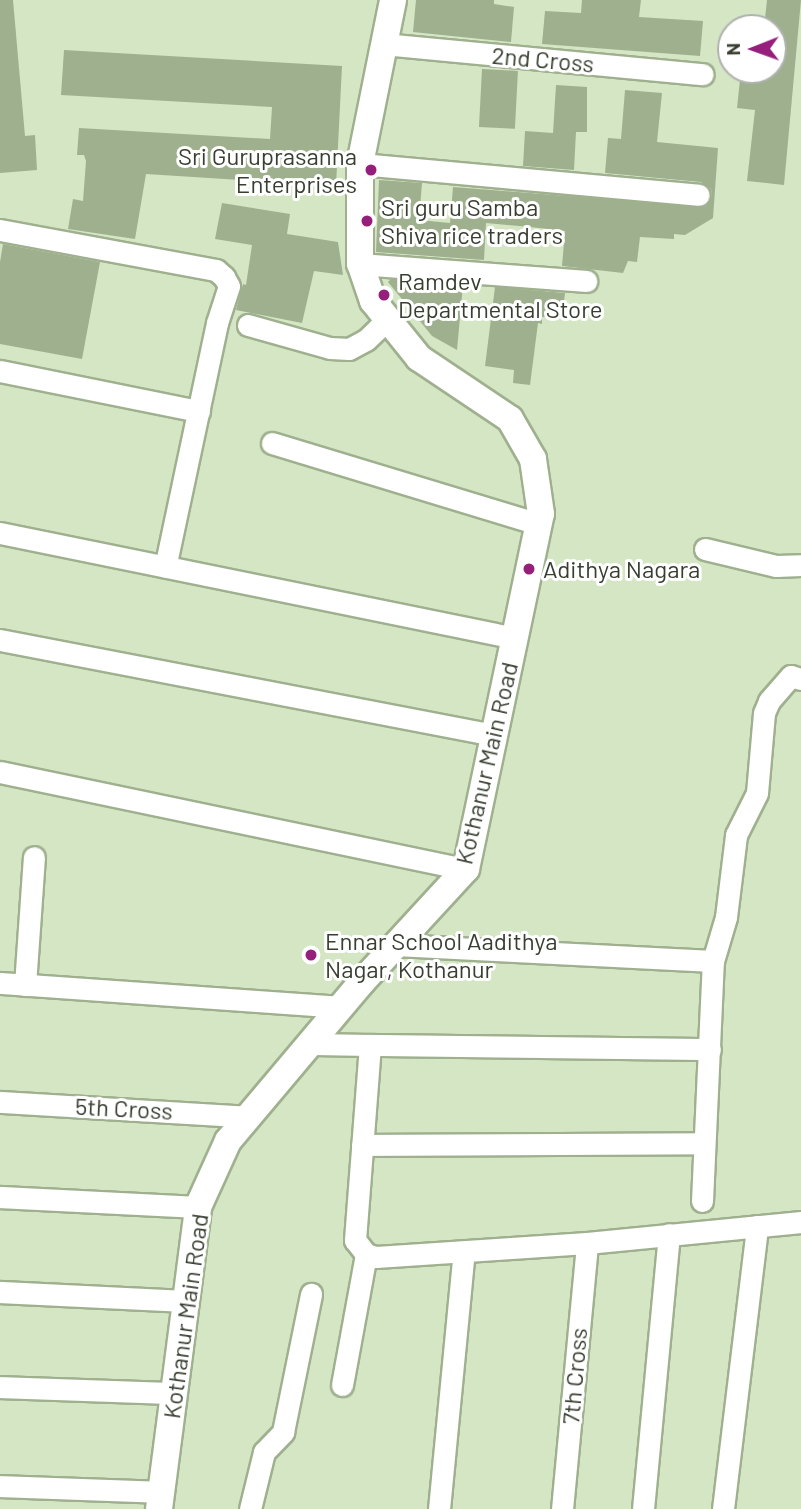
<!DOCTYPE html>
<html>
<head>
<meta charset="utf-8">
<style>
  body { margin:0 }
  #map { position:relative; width:801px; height:1509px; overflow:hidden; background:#d4e6c4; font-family:Barlow,sans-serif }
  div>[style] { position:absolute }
  .building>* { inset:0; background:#9fb08f; transform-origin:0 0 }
  .roads { filter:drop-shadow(2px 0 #9fb08f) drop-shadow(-2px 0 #9fb08f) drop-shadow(0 2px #9fb08f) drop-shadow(0 -2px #9fb08f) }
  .minor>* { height:21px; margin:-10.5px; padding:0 10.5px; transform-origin:10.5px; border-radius:10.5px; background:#fff }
  .tertiary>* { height:26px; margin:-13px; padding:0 13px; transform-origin:13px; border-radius:13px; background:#fff }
  .dots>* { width:19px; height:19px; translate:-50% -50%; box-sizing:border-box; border:4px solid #fff; border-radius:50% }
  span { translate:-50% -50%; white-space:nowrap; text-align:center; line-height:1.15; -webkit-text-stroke:6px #fff; paint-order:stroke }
  .street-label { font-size:24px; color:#383f31 }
  .poi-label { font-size:24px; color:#383f31 }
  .right { translate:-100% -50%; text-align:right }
  .left { translate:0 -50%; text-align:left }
  .north { position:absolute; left:717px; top:14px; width:70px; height:70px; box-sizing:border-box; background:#fff; border:2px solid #afb2ad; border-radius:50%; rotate:269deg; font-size:19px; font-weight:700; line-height:28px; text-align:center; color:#383f31 }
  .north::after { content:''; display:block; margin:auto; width:24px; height:32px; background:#961f7b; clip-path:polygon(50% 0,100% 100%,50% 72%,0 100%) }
</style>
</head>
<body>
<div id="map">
  <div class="building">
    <div style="clip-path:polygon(0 0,13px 0,25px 136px,35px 135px,37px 170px,0 173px)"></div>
    <div style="clip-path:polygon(416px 0,494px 0,494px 4px,514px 7px,511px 42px,413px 32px)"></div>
    <div style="clip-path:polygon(582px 0,641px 0,639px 17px,703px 21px,700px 56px,542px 44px,545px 11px,581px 13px)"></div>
    <div style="clip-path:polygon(767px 0,801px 0,784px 185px,747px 181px,755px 110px,737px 108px,741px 70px,773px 70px,773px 28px,764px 28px)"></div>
    <div style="clip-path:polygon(64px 50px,342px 66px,336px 186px,146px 174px,135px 239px,68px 229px,73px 199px,83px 201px,86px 161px,84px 155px,77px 155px,79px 128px,270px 139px,272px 107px,61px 95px)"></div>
    <div style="left:482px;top:69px;width:36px;height:58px;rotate:3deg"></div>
    <div style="clip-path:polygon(556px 85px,587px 87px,587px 132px,576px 132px,574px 170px,523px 166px,525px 131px,553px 133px)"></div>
    <div style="clip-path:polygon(625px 90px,662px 93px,657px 142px,718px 148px,713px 218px,685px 235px,674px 234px,674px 239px,640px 237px,637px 262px,628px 261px,623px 273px,562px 266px,565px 231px,530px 227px,486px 223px,484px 260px,376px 252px,379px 180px,422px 183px,419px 220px,450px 223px,453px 187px,705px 207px,712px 196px,711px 189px,701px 182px,605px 173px,608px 138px,621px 139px)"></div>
    <div style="clip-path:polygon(222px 203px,290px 214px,287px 234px,338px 242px,343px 275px,314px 271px,302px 323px,236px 310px,243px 284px,246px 285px,252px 245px,215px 239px)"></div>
    <div style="clip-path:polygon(3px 244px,100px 262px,82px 359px,0 344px,0 262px)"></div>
    <div style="clip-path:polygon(391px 279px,463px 285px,457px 350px,432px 336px,388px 282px)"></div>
    <div style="clip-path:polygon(495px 287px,565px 293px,562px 318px,542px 317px,542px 324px,538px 323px,530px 385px,513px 383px,514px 370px,485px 366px)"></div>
  </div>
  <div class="roads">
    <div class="minor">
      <div style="left:383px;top:44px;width:321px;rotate:5.4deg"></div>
      <div style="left:360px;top:164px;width:340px;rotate:5.2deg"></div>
      <div style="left:0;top:230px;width:220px;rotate:10.5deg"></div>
      <div style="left:216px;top:270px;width:11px;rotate:41deg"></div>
      <div style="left:224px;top:277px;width:10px;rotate:61deg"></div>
      <div style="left:229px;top:286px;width:39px;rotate:108deg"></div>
      <div style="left:217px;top:323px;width:249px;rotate:102deg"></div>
      <div style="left:360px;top:264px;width:227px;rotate:4.3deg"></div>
      <div style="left:248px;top:325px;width:85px;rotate:15.7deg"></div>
      <div style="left:330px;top:348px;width:19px;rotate:3deg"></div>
      <div style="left:349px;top:349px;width:19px;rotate:-28deg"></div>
      <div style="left:366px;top:340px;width:29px;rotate:-44deg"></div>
      <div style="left:0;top:371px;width:203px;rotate:11.4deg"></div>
      <div style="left:272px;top:443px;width:279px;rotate:16.9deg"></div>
      <div style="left:0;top:533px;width:526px;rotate:11.52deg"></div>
      <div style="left:705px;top:549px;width:73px;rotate:13.5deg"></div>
      <div style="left:776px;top:566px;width:25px;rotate:-2deg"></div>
      <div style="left:0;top:640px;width:503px;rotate:10.89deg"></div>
      <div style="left:0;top:772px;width:476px;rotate:11.8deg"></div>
      <div style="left:396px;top:945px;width:317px;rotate:2.9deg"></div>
      <div style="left:0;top:983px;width:343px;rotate:4deg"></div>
      <div style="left:25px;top:985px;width:128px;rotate:-86deg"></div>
      <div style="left:313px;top:1044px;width:57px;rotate:1deg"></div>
      <div style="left:370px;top:1045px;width:196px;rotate:94.4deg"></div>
      <div style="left:355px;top:1240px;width:18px;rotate:52deg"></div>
      <div style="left:366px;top:1254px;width:10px;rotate:17deg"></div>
      <div style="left:376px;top:1257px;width:211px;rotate:-3.8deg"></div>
      <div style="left:587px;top:1243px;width:215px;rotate:-5.6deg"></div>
      <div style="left:370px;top:1045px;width:340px;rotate:0.7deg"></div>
      <div style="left:0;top:1102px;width:249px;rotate:3.4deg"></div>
      <div style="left:362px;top:1145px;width:340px;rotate:-0.3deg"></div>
      <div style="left:0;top:1197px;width:198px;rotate:2.9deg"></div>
      <div style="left:702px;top:1201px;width:240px;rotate:-87.4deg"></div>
      <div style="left:713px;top:961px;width:46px;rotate:-73.5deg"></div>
      <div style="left:726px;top:917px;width:83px;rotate:-83deg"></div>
      <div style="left:736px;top:835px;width:47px;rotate:-63.4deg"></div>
      <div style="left:757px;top:793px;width:80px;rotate:-85deg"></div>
      <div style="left:764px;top:713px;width:13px;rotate:-67deg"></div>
      <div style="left:769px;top:701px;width:33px;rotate:-49deg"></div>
      <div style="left:791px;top:676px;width:10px;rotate:17deg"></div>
      <div style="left:0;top:1292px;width:186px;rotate:2.8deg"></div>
      <div style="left:342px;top:1385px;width:133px;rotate:-79.6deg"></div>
      <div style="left:0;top:1387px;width:174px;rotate:2deg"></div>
      <div style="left:0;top:1486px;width:161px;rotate:2.1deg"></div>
      <div style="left:250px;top:1509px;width:59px;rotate:-76.2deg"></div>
      <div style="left:264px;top:1452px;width:28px;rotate:-46deg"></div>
      <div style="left:283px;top:1432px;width:141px;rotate:-78.5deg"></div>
      <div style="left:439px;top:1509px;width:259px;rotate:-84.5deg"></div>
      <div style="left:562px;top:1509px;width:267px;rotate:-84.6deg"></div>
      <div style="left:643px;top:1509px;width:276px;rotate:-84.6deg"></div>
      <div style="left:723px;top:1509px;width:285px;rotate:-83.1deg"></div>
    </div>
    <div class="tertiary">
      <div style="left:159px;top:1509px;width:305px;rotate:-82.6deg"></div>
      <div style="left:198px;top:1207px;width:72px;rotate:-65.6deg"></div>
      <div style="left:228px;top:1141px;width:207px;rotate:-49.9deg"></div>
      <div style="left:361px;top:983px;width:155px;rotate:-47.4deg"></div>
      <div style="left:466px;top:869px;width:363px;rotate:-78.1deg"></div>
      <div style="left:541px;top:514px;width:56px;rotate:-98.3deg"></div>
      <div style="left:533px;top:459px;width:46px;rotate:-119.9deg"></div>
      <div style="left:510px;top:419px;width:110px;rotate:-146.2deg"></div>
      <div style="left:419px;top:358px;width:73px;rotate:-128.9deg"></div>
      <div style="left:373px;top:301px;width:39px;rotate:-109deg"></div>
      <div style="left:360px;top:264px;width:100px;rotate:-90deg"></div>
      <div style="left:360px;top:164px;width:167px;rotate:-78.6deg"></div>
    </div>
  </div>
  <div class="dots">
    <div style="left:371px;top:170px;background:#961f7b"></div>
    <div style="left:367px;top:221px;background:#961f7b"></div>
    <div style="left:384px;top:295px;background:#961f7b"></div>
    <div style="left:529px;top:569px;background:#961f7b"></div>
    <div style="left:311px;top:955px;background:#961f7b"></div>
  </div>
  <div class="street-label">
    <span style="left:543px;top:59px;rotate:5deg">2nd Cross</span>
    <span style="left:486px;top:763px;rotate:-77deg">Kothanur Main Road</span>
    <span style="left:124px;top:1108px;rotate:3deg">5th Cross</span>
    <span style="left:185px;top:1316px;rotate:-82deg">Kothanur Main Road</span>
    <span style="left:574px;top:1376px;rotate:-85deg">7th Cross</span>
  </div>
  <div class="poi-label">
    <span class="right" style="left:357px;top:170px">Sri Guruprasanna<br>Enterprises</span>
    <span class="left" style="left:381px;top:221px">Sri guru Samba<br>Shiva rice traders</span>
    <span class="left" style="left:398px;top:295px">Ramdev<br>Departmental Store</span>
    <span class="left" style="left:543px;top:569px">Adithya Nagara</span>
    <span class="left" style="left:325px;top:955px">Ennar School Aadithya<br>Nagar, Kothanur</span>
  </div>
  <div class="north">N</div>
</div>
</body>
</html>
